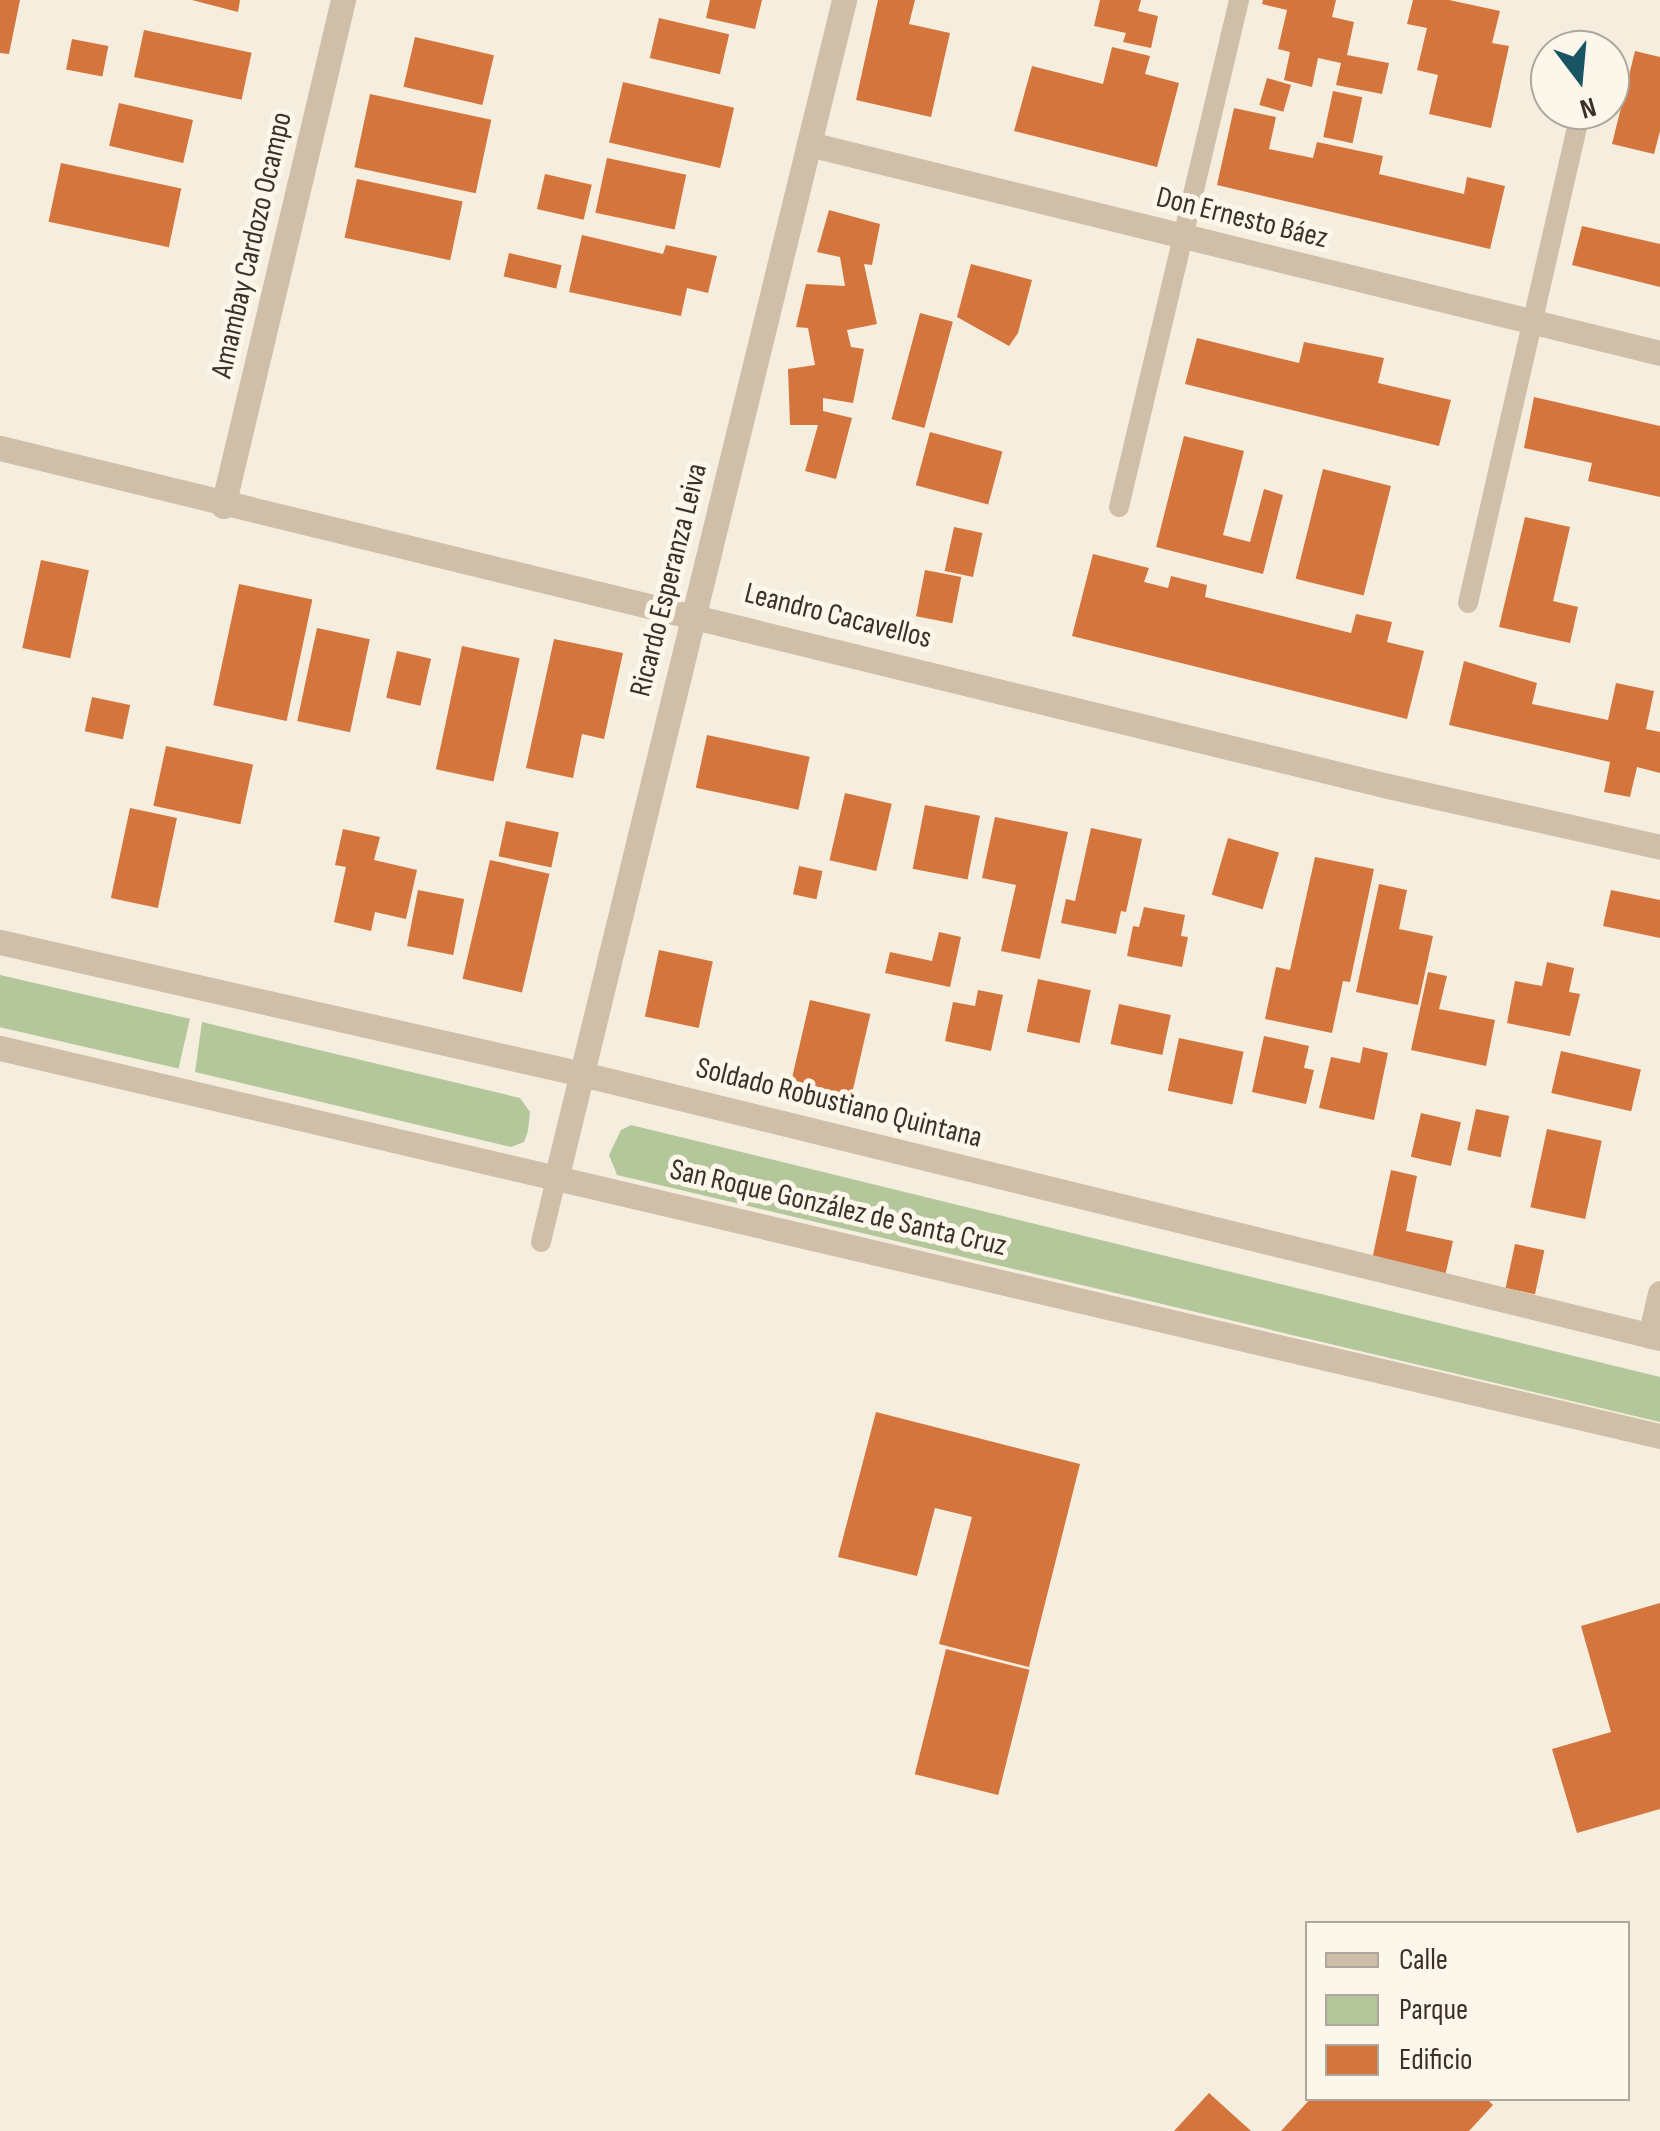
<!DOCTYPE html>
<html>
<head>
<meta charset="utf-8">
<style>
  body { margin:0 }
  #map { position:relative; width:1660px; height:2131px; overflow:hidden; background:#f5edde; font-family:"Sofia Sans Condensed",sans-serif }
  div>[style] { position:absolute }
  .green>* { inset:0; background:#b3c79b; transform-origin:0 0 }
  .building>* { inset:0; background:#d4753d; transform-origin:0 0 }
  .service>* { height:20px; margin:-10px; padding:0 10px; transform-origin:10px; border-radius:10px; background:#d0bfa8 }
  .minor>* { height:25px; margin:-12.5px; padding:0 12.5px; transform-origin:12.5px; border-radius:12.5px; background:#d0bfa8 }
  .tertiary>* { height:25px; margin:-12.5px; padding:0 12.5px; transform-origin:12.5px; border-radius:12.5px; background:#d0bfa8 }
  span { translate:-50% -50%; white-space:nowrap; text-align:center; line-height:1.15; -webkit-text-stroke:10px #fcf6eb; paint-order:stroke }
  .street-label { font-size:30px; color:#3b3129 }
  .legend { position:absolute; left:1305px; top:1921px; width:325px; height:180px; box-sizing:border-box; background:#fcf6eb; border:2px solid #afa79d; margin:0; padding:12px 18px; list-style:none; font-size:30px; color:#3b3129 }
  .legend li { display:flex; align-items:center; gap:20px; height:50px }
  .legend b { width:50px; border:2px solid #afa79d }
  .north { position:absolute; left:1530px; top:30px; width:100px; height:100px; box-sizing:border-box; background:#fcf6eb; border:2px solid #afa79d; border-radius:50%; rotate:164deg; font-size:28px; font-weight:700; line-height:40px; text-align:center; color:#3b3129 }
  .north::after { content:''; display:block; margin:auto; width:35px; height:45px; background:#185463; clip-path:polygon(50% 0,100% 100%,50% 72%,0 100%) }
</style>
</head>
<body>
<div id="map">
  <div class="green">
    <div style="left:0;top:975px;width:195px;height:51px;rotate:13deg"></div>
    <div style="clip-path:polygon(202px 1022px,520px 1098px,530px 1112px,528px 1131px,524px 1142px,511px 1147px,195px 1072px)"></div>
    <div style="clip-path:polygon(631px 1125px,1660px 1377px,1660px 1422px,617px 1175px,609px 1155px,621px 1130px)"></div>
  </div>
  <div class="building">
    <div style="clip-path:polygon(0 0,20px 0,9px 54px,0 53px)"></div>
    <div style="clip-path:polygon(192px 0,240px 0,238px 12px)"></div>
    <div style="clip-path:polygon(710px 0,762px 0,755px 29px,706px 18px)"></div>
    <div style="clip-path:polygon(878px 0,915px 0,909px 24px,950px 33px,931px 117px,856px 100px)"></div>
    <div style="clip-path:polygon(1100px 0,1141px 0,1138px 11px,1158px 16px,1151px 48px,1123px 42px,1126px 33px,1094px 26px)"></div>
    <div style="clip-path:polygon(1263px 0,1336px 0,1332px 17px,1354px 22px,1347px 55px,1389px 63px,1382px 94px,1336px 85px,1341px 63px,1318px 58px,1312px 87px,1284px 80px,1290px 52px,1278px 49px,1287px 10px,1262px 4px)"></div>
    <div style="clip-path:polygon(1413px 0,1449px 0,1500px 11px,1492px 43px,1509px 46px,1491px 128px,1429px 114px,1438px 75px,1417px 70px,1427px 28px,1407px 24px)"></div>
    <div style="left:659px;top:18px;width:72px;height:41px;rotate:13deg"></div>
    <div style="left:144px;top:30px;width:110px;height:48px;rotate:12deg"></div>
    <div style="left:415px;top:37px;width:81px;height:51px;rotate:13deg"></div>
    <div style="left:72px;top:39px;width:37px;height:31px;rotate:11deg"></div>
    <div style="clip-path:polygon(1112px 47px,1150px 56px,1145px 74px,1179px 83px,1157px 167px,1014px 131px,1032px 66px,1103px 84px)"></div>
    <div style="clip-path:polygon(1635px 51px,1660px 57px,1660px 131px,1654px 154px,1612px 144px)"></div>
    <div style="left:1267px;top:78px;width:25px;height:28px;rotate:16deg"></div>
    <div style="left:623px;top:82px;width:114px;height:62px;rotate:13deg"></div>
    <div style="left:1333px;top:91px;width:30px;height:47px;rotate:12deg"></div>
    <div style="left:370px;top:94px;width:124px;height:75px;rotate:12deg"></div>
    <div style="left:119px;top:103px;width:76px;height:44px;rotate:13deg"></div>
    <div style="clip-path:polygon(1234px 108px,1276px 117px,1269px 149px,1313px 158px,1317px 142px,1383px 156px,1379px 174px,1464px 194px,1467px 177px,1505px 186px,1490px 249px,1217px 185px)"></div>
    <div style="left:607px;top:158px;width:81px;height:56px;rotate:12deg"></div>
    <div style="left:61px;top:163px;width:123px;height:60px;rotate:12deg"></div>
    <div style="left:545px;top:174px;width:48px;height:36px;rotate:13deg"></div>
    <div style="left:357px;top:179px;width:108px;height:60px;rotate:12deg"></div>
    <div style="clip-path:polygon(829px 210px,880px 224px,872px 265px,864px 264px,877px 324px,847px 330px,851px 347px,864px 349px,853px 403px,823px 398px,823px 411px,852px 418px,836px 479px,805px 471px,818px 425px,790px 425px,788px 369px,815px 365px,808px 328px,796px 327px,806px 284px,845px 286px,840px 257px,817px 252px)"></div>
    <div style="clip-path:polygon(1582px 226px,1660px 244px,1660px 287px,1572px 265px)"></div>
    <div style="clip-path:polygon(582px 235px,663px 254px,666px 245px,717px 256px,708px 293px,687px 288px,681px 316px,569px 292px)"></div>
    <div style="left:509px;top:253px;width:54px;height:24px;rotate:13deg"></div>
    <div style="clip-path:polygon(971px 264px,1032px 280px,1018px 333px,1009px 346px,957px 317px)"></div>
    <div style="left:920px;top:313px;width:34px;height:110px;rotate:15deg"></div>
    <div style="clip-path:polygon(1197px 338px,1299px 363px,1304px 342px,1384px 358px,1378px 383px,1451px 400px,1439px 446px,1185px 384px)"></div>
    <div style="clip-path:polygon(1534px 397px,1660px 426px,1660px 497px,1588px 481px,1592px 463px,1524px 448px)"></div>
    <div style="left:930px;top:432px;width:75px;height:55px;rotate:15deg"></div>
    <div style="clip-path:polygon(1184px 436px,1244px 451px,1223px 535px,1250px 542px,1264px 489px,1283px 495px,1263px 574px,1156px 547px)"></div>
    <div style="left:1323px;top:469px;width:70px;height:113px;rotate:14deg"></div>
    <div style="clip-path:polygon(1525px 517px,1570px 527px,1553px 601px,1578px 607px,1570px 643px,1499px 627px)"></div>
    <div style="left:954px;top:527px;width:29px;height:45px;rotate:12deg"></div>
    <div style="clip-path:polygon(1093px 554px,1149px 568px,1144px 582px,1168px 588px,1171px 576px,1207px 585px,1205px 597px,1351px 633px,1356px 614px,1392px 622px,1387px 642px,1424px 651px,1407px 719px,1072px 636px)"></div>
    <div style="left:41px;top:560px;width:49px;height:90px;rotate:12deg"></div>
    <div style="left:925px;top:570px;width:37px;height:47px;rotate:11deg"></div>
    <div style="left:239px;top:584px;width:75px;height:124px;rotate:12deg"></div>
    <div style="left:317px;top:628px;width:54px;height:95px;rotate:12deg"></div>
    <div style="clip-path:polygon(554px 639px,623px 653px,604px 739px,582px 734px,573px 778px,526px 768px)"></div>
    <div style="left:462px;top:646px;width:59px;height:126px;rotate:12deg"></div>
    <div style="left:397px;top:651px;width:35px;height:48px;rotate:13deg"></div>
    <div style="clip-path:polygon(1464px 661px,1537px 683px,1532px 704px,1608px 720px,1616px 683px,1654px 691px,1646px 729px,1660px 732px,1660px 773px,1637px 767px,1630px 797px,1604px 792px,1610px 762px,1449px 725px)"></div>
    <div style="left:92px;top:697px;width:39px;height:35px;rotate:12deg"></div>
    <div style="left:707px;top:735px;width:105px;height:54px;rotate:12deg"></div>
    <div style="left:166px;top:746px;width:89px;height:61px;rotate:12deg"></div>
    <div style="left:845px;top:793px;width:48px;height:69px;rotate:13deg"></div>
    <div style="left:925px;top:805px;width:56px;height:65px;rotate:11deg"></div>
    <div style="left:130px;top:808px;width:48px;height:92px;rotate:12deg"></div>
    <div style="clip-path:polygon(995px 817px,1068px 832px,1040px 959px,1001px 951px,1016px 885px,982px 878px)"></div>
    <div style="left:506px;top:821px;width:54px;height:36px;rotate:12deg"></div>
    <div style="clip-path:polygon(1091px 828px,1142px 839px,1126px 912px,1121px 911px,1116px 934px,1061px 923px,1066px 899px,1075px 901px)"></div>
    <div style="clip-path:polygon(343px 829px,380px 837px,374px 860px,417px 870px,406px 919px,375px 912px,371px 931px,334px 922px,346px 867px,335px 865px)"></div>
    <div style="left:1228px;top:838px;width:53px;height:59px;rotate:16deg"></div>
    <div style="clip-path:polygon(1315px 857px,1374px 869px,1350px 982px,1343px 981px,1332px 1033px,1265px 1019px,1276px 967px,1290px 970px)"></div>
    <div style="left:490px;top:860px;width:61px;height:122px;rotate:13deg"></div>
    <div style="left:799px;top:866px;width:24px;height:29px;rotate:12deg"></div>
    <div style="clip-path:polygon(1379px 884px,1407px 890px,1399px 929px,1433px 936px,1418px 1005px,1356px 992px)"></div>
    <div style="left:418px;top:890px;width:47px;height:57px;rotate:11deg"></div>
    <div style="clip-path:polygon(1611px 890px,1660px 900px,1660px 938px,1603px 926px)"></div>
    <div style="clip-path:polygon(1144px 907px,1185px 915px,1181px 936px,1188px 937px,1182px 967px,1127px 956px,1133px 926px,1139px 927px)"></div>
    <div style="clip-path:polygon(939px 932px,961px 937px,950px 987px,885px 973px,890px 952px,932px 961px)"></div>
    <div style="left:659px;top:950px;width:55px;height:68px;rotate:12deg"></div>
    <div style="clip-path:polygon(1547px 962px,1574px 968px,1569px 992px,1580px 994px,1570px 1036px,1507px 1023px,1515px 981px,1542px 986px)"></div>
    <div style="clip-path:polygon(1428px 972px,1447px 976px,1439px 1009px,1495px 1020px,1486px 1066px,1411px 1050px)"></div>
    <div style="left:1038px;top:979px;width:54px;height:54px;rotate:12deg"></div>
    <div style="clip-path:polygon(978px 990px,1003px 995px,991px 1051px,945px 1041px,953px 1002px,975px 1006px)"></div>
    <div style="left:810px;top:1000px;width:62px;height:98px;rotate:13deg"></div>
    <div style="left:1119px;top:1004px;width:53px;height:41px;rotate:12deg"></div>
    <div style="clip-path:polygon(1264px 1036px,1309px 1046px,1304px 1068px,1314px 1070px,1306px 1104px,1252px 1092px)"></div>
    <div style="left:1179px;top:1038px;width:66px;height:54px;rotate:12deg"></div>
    <div style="clip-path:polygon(1363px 1047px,1388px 1053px,1374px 1120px,1319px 1108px,1331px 1057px,1360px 1063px)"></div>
    <div style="left:1561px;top:1051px;width:82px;height:43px;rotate:13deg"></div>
    <div style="left:1476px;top:1109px;width:34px;height:42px;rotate:12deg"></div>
    <div style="left:1421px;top:1113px;width:41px;height:45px;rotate:13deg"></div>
    <div style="left:1547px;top:1129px;width:56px;height:80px;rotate:12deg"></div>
    <div style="clip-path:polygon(1391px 1170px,1417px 1176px,1406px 1231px,1453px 1241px,1445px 1276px,1372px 1260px)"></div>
    <div style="left:1515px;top:1244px;width:30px;height:45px;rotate:12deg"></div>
    <div style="clip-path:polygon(876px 1412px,1080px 1464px,1029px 1667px,939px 1644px,972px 1517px,935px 1508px,917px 1576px,838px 1557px)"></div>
    <div style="clip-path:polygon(1660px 1603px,1660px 1809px,1577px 1833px,1552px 1749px,1611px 1732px,1581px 1626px)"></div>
    <div style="left:946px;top:1649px;width:86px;height:129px;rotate:14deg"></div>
    <div style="clip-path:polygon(1209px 2093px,1251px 2131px,1174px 2131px)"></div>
    <div style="clip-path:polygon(1311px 2098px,1486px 2098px,1493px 2105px,1469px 2131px,1281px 2131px)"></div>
  </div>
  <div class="service">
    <div style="left:1119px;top:507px;width:521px;rotate:-76.68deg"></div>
    <div style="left:1468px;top:603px;width:506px;rotate:-77.09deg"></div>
    <div style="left:541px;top:1242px;width:69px;rotate:-76.6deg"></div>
  </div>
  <div class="minor">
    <div style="left:809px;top:144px;width:876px;rotate:13.8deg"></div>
    <div style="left:0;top:448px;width:1429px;rotate:13.69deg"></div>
    <div style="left:1388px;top:786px;width:279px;rotate:12.6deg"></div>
    <div style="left:223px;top:506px;width:520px;rotate:-76.66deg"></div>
    <div style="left:557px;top:1175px;width:1210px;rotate:-76.27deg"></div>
    <div style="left:1650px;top:1336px;width:44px;rotate:-76.9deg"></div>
  </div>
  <div class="tertiary">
    <div style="left:0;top:942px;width:597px;rotate:12.78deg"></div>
    <div style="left:582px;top:1074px;width:1110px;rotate:13.76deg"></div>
    <div style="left:0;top:1048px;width:1705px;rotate:13.16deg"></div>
  </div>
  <div class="street-label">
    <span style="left:1242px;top:218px;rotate:14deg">Don Ernesto Báez</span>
    <span style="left:252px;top:245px;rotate:-77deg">Amambay Cardozo Ocampo</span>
    <span style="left:669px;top:580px;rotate:-76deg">Ricardo Esperanza Leiva</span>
    <span style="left:838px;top:616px;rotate:14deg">Leandro Cacavellos</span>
    <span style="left:839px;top:1103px;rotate:14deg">Soldado Robustiano Quintana</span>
    <span style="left:838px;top:1208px;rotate:13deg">San Roque González de Santa Cruz</span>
  </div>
  <ul class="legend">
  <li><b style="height:12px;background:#d0bfa8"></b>Calle</li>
  <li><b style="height:28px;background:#b3c79b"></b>Parque</li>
  <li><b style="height:28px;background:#d4753d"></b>Edificio</li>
  </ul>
  <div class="north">N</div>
</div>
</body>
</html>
